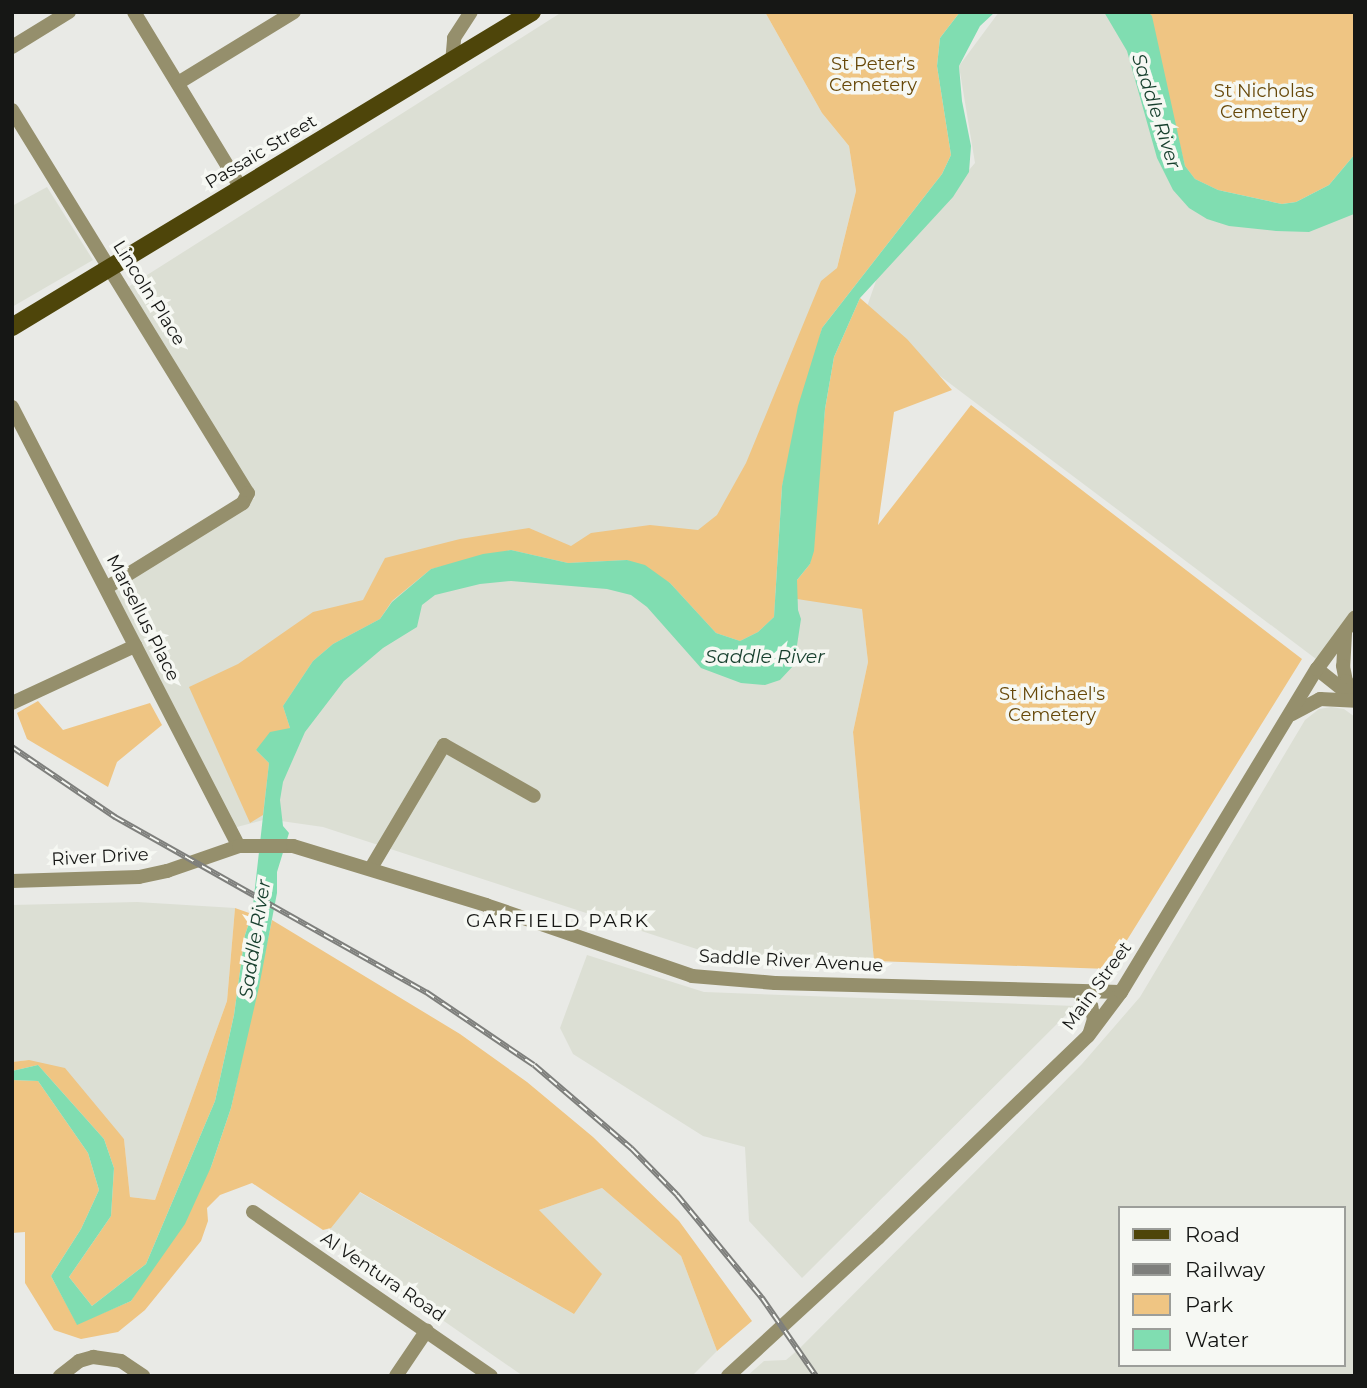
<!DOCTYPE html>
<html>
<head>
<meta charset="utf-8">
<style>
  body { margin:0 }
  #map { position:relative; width:1367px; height:1388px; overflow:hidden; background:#e9eae6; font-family:Montserrat,sans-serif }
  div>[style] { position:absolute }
  .built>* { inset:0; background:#dcdfd4 }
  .green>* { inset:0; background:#efc583 }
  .water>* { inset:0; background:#80ddb1 }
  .minor>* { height:14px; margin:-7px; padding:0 7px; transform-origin:7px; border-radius:7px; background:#958f6c }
  .major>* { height:18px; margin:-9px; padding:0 9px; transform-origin:9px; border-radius:9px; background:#4e450a }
  .rail>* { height:6px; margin-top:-3px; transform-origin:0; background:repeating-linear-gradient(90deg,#f6f8f3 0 10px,#7e7f7c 0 20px); box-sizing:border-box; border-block:2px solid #7e7f7c }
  span { translate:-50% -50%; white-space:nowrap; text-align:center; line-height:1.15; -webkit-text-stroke:7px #f6f8f3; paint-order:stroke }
  .park-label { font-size:18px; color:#674809 }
  .street-label { font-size:18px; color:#161715 }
  .water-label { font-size:19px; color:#163f2d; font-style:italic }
  .neighbourhood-label { font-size:19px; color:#161715; letter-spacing:2px }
  .frame { position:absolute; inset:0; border:14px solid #161715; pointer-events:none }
  .legend { position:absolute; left:1118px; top:1206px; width:228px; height:161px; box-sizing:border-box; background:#f6f8f3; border:2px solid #9c9e9a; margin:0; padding:9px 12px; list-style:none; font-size:21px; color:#161715 }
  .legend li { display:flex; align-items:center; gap:14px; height:35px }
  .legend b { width:35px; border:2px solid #9c9e9a }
</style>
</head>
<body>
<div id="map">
  <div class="built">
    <div style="clip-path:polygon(562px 12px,765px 12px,822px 113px,849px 146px,856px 191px,757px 590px,862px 608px,868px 662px,853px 732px,874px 961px,715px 955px,323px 827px,267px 819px,233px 828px,110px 589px,255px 498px,125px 289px)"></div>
    <div style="clip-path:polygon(999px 12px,1106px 12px,1242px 223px,1355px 211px,1355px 614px,1316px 659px,863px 318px,877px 278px,975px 163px,959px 66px)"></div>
    <div style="clip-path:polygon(47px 187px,93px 260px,12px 307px,12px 206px)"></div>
    <div style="clip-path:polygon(evenodd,1331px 707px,1344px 709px,1355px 717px,1355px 1376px,747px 1376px,764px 1361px,786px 1360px,799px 1349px,1082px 1064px,1140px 997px,1305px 720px,1319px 709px,1331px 707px,1120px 1208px,1344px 1208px,1344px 1365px,1120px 1365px,1120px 1208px)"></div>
    <div style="clip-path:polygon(137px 902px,235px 908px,227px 1001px,155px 1200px,130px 1197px,124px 1139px,108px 1123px,29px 1060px,12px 1062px,12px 905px)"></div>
    <div style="clip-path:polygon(587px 955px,704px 992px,1075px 1006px,802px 1278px,749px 1221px,745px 1147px,703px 1136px,573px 1054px,560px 1028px)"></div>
    <div style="clip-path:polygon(602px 1188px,681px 1256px,717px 1351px,692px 1376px,523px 1376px,323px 1237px,359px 1192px,574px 1314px,539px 1210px)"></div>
  </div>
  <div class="green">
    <div style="clip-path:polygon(765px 12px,960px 12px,940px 38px,937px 66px,951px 155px,942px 174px,822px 328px,782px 486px,774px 617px,758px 632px,740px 641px,716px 633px,670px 583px,627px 560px,568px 563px,511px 550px,431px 569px,392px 601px,380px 619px,333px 644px,313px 661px,283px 706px,290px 728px,256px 750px,269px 763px,263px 815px,250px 823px,189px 687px,238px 664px,313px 612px,363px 600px,385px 558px,460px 539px,529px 528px,571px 546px,591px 533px,650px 525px,698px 530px,717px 515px,746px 463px,821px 281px,837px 268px,856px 191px,849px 146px,822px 113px)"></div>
    <div style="clip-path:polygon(1148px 12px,1355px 12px,1355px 154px,1329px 185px,1296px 202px,1282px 204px,1218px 190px,1195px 179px,1185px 166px)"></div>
    <div style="clip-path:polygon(860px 298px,907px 339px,952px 390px,894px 412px,878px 525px,971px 405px,1302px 659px,1109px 969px,874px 961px,853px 732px,868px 662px,862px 609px,797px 599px,797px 580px,810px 564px,825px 409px,834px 357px)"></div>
    <div style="clip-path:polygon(38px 701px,63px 730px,150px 703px,162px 725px,117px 762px,108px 787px,27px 739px,17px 713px)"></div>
    <div style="clip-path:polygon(235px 908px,252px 914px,245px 935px,234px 1015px,215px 1101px,146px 1264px,92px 1306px,69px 1277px,111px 1216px,114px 1168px,104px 1139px,38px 1065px,12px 1071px,12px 1062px,29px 1060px,65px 1068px,124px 1139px,130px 1197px,155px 1200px,227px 1001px)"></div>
    <div style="clip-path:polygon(272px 920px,460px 1034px,527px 1082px,593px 1137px,679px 1221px,752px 1321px,717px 1351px,681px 1256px,602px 1188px,539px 1210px,602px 1274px,574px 1314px,360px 1192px,331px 1228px,323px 1230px,252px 1183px,220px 1195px,207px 1208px,208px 1221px,201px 1241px,145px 1310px,118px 1332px,81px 1339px,54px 1330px,25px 1283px,25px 1232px,12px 1233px,12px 1080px,38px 1081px,88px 1153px,99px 1190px,81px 1229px,51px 1276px,77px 1324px,131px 1301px,211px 1167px,231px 1108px)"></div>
  </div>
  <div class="water">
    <div style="clip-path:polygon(960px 12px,995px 12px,980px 26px,959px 66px,962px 101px,971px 146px,969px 172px,953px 197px,860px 298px,834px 357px,825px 409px,814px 551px,810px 564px,797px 580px,798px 610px,801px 619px,794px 665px,780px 680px,765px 685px,741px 683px,701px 668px,647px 607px,631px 595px,607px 589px,511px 581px,480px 584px,435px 595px,422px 605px,417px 627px,383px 648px,344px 681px,305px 732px,283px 782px,280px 800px,283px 826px,289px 833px,277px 872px,277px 893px,259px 987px,231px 1108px,211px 1167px,185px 1224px,131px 1301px,77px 1325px,51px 1276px,81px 1229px,99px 1190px,88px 1153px,38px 1081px,12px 1080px,12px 1071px,38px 1065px,104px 1139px,114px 1168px,111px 1216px,69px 1277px,92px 1306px,146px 1264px,215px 1101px,234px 1015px,245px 935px,252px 914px,269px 763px,256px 750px,270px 732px,290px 728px,283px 706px,313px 661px,333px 644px,380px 619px,392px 602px,431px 569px,483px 554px,511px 550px,568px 563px,627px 560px,645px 565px,670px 583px,716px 633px,740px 641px,758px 632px,774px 617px,782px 486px,798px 406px,822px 328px,942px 174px,951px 155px,937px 66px,940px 38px)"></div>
    <div style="clip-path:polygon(1104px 12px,1148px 12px,1152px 16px,1185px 166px,1195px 179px,1218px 190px,1282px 204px,1296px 202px,1329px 185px,1355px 154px,1354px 214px,1309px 232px,1276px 231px,1229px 226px,1207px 219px,1189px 208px,1173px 190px,1157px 158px,1127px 51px)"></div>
  </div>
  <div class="minor">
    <div style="left:134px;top:12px;width:206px;rotate:58.7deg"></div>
    <div style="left:12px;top:47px;width:67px;rotate:-31.6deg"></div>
    <div style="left:452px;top:63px;width:25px;rotate:-85deg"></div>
    <div style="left:454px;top:38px;width:31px;rotate:-57deg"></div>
    <div style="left:178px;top:83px;width:136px;rotate:-31.5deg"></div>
    <div style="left:12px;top:110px;width:450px;rotate:58.4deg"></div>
    <div style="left:248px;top:493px;width:11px;rotate:117deg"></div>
    <div style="left:243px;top:503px;width:161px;rotate:148.2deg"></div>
    <div style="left:12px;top:407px;width:494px;rotate:62.7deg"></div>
    <div style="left:1345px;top:633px;width:33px;rotate:93deg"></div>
    <div style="left:1343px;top:666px;width:15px;rotate:79deg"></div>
    <div style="left:1346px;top:681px;width:17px;rotate:57deg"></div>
    <div style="left:1317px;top:669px;width:43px;rotate:38.5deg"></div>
    <div style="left:12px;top:703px;width:136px;rotate:-24.9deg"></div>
    <div style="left:1292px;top:714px;width:32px;rotate:-28deg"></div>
    <div style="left:1320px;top:699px;width:35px;rotate:3deg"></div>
    <div style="left:371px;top:868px;width:143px;rotate:-59.3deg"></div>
    <div style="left:444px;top:745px;width:103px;rotate:29.5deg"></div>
    <div style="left:12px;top:881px;width:127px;rotate:-1.8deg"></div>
    <div style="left:139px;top:877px;width:29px;rotate:-12deg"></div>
    <div style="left:167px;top:871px;width:76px;rotate:-19.1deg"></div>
    <div style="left:239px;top:846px;width:54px"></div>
    <div style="left:293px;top:846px;width:202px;rotate:17deg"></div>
    <div style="left:486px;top:905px;width:218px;rotate:19deg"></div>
    <div style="left:692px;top:976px;width:83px;rotate:4.8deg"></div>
    <div style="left:775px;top:983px;width:346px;rotate:1.5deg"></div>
    <div style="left:1077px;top:991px;width:21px;rotate:47deg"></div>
    <div style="left:1091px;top:1006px;width:13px;rotate:77deg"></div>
    <div style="left:1094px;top:1019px;width:14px;rotate:107deg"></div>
    <div style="left:253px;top:1212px;width:289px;rotate:34.6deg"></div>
    <div style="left:60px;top:1376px;width:24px;rotate:-38deg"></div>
    <div style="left:79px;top:1361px;width:15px;rotate:-16deg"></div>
    <div style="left:93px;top:1357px;width:28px;rotate:8deg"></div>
    <div style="left:121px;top:1361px;width:27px;rotate:34deg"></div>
    <div style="left:396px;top:1376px;width:55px;rotate:-56deg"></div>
    <div style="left:728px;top:1376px;width:204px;rotate:-42.6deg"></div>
    <div style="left:878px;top:1238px;width:291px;rotate:-43.9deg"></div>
    <div style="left:1088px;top:1036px;width:55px;rotate:-53.1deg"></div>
    <div style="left:1121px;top:992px;width:378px;rotate:-58.8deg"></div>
    <div style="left:1317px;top:669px;width:64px;rotate:-53.8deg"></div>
  </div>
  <div class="major">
    <div style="left:12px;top:327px;width:608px;rotate:-31.21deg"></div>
  </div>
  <div class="rail">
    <div style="left:12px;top:747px;width:125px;rotate:34.2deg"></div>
    <div style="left:115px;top:817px;width:357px;rotate:29.4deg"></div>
    <div style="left:426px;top:992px;width:130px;rotate:34.1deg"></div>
    <div style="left:534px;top:1065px;width:128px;rotate:40.6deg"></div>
    <div style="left:631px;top:1148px;width:66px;rotate:45.6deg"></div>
    <div style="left:677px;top:1195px;width:134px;rotate:50.5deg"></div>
    <div style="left:762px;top:1298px;width:95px;rotate:55.3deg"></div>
  </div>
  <div class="park-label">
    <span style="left:873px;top:75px">St Peter's<br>Cemetery</span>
    <span style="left:1264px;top:102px">St Nicholas<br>Cemetery</span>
    <span style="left:1052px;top:705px">St Michael's<br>Cemetery</span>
  </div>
  <div class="street-label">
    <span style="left:261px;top:152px;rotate:-31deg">Passaic Street</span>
    <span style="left:149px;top:293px;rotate:58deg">Lincoln Place</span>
    <span style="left:143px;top:618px;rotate:63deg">Marsellus Place</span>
    <span style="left:100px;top:857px;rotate:-3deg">River Drive</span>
    <span style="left:791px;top:961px;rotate:3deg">Saddle River Avenue</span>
    <span style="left:1097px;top:986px;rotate:-54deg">Main Street</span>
    <span style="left:383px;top:1277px;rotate:34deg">Al Ventura Road</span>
  </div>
  <div class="water-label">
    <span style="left:1156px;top:111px;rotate:72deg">Saddle River</span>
    <span style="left:765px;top:657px">Saddle River</span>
    <span style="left:255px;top:939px;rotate:-81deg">Saddle River</span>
  </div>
  <div class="neighbourhood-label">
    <span style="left:558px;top:921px">GARFIELD PARK</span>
  </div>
  <div class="frame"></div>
  <ul class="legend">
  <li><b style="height:9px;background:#4e450a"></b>Road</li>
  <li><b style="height:9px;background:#7e7f7c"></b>Railway</li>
  <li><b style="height:19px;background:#efc583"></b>Park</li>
  <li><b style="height:19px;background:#80ddb1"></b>Water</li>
  </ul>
</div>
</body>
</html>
